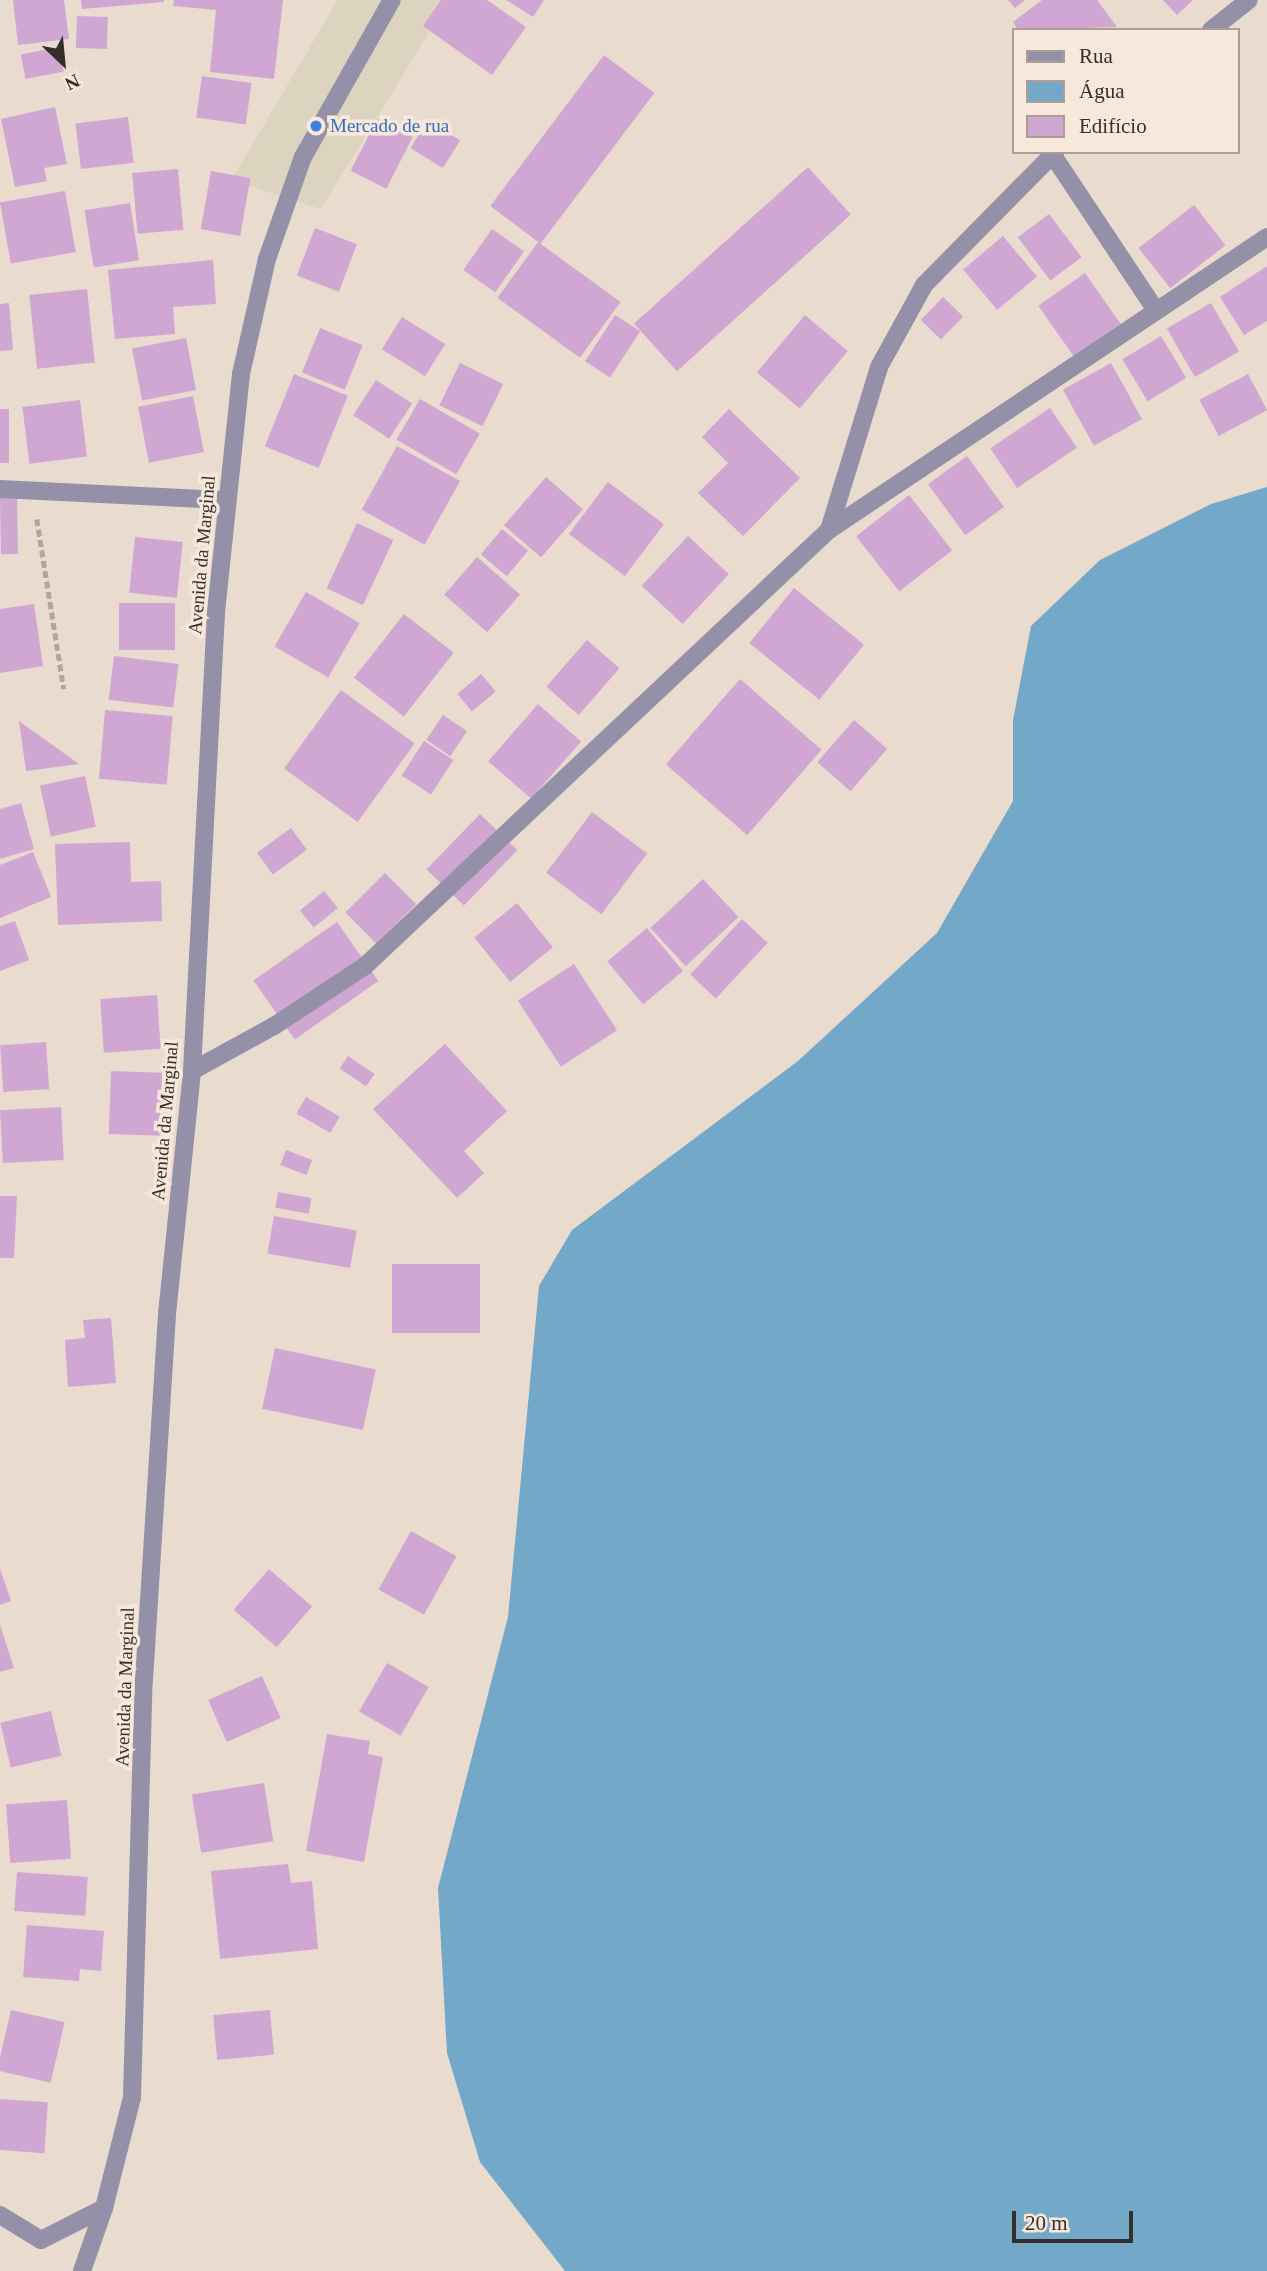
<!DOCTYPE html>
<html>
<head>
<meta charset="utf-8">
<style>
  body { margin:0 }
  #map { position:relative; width:1267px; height:2271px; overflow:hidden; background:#eadbcf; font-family:Georgia,serif }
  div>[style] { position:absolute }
  .commercial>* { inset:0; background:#dcd4bf }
  .water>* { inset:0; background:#73a8c9 }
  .building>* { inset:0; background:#cfa7d2; transform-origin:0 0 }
  .path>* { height:4.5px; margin-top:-2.25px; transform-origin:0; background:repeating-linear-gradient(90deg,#b2a69c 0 7px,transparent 0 10.5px) }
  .minor>* { height:18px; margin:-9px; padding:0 9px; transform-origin:9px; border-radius:9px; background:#9390a7 }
  .tertiary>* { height:18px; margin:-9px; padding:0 9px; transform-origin:9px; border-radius:9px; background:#9390a7 }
  .dots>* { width:19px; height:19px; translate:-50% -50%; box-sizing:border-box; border:4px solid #f8e8dc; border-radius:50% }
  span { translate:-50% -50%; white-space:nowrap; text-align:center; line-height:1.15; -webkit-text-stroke:7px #f8e8dc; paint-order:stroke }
  .shop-label { font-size:19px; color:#366cbe }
  .left { translate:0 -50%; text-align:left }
  .street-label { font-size:19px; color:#342f2a }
  .legend { position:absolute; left:1012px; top:28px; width:228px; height:126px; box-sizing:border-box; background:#f8e8dc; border:2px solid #aa9e95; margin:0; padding:9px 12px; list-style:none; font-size:21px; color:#342f2a }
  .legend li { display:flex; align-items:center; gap:14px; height:35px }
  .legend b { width:35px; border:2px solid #aa9e95 }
  .north { position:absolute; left:28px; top:28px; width:70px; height:70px; -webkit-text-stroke:5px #f8e8dc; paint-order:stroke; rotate:154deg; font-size:19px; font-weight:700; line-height:28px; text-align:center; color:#342f2a }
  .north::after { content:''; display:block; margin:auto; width:24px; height:32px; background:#342f2a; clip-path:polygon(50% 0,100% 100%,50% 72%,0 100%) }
  .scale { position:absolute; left:1012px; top:2211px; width:121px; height:32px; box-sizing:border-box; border:4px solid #342f2a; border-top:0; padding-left:9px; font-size:21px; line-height:24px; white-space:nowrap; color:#342f2a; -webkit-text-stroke:5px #f8e8dc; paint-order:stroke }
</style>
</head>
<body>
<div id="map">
  <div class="commercial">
    <div style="clip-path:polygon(338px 0,449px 0,321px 209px,231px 180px)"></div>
  </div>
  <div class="water">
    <div style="clip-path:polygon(1267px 487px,1267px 2271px,565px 2271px,480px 2162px,447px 2053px,438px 1888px,508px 1617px,539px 1286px,572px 1230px,798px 1061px,937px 933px,1013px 801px,1013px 720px,1031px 626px,1100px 560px,1211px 504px)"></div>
  </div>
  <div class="building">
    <div style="clip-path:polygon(13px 0,64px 0,69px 39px,18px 45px)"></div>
    <div style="clip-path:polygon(81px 0,164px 0,164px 2px,82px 9px)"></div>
    <div style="clip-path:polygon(174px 0,283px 0,274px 79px,210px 72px,216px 10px,173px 6px)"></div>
    <div style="clip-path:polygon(441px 0,487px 0,526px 27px,492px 75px,423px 26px)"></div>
    <div style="clip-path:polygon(506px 0,544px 0,533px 17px)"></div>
    <div style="clip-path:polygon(1008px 0,1025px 0,1015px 8px)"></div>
    <div style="clip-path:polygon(1042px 0,1097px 0,1117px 27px,1018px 30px,1013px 22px)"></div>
    <div style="clip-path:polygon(1163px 0,1193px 0,1177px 15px)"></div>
    <div style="left:77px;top:16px;width:31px;height:32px;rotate:2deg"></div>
    <div style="left:59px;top:47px;width:25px;height:39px;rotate:79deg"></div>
    <div style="left:604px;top:55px;width:63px;height:189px;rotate:37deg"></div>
    <div style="left:202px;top:76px;width:50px;height:42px;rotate:8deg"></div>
    <div style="clip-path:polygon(55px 107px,67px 164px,44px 168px,47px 181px,15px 187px,1px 119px)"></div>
    <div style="left:128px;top:117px;width:46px;height:53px;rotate:83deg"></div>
    <div style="left:377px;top:119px;width:40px;height:58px;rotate:27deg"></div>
    <div style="left:428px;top:120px;width:38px;height:33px;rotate:32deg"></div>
    <div style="left:808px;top:167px;width:64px;height:234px;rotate:48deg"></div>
    <div style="left:178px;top:169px;width:61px;height:46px;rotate:85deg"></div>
    <div style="left:211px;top:171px;width:40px;height:59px;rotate:10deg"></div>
    <div style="left:65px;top:191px;width:62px;height:66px;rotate:80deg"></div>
    <div style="left:130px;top:203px;width:58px;height:46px;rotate:81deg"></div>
    <div style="left:1194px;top:205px;width:51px;height:70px;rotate:52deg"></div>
    <div style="left:1049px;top:214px;width:54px;height:39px;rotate:53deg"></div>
    <div style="left:315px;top:228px;width:45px;height:51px;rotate:21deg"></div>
    <div style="left:492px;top:229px;width:39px;height:50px;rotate:35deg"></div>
    <div style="left:1003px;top:236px;width:53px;height:52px;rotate:50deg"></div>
    <div style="left:538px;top:242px;width:102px;height:69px;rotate:36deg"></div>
    <div style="clip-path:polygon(213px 260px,216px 304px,173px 307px,175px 334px,115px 339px,108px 270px)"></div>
    <div style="clip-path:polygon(1267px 266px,1267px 321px,1244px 335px,1220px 297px)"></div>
    <div style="left:1085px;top:273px;width:62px;height:57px;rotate:55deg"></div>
    <div style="left:87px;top:289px;width:74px;height:58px;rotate:84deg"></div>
    <div style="left:943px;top:297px;width:28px;height:32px;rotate:44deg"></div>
    <div style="clip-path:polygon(9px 303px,13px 350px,0 351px,0 304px)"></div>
    <div style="left:1211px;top:303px;width:56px;height:51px;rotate:60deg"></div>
    <div style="left:615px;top:315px;width:30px;height:55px;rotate:33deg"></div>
    <div style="left:805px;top:315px;width:56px;height:75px;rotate:40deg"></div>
    <div style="left:402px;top:317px;width:51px;height:38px;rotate:32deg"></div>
    <div style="left:320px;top:328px;width:46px;height:48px;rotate:22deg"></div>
    <div style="left:1161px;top:336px;width:49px;height:45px;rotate:59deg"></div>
    <div style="left:186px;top:338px;width:53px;height:55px;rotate:79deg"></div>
    <div style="left:460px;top:363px;width:48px;height:47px;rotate:26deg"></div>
    <div style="left:1111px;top:363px;width:64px;height:55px;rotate:61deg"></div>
    <div style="left:294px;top:374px;width:58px;height:78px;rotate:22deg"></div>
    <div style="left:1248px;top:374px;width:41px;height:55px;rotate:62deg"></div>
    <div style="left:376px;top:380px;width:43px;height:42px;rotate:33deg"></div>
    <div style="left:193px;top:396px;width:57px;height:56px;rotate:79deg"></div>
    <div style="left:420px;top:399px;width:69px;height:47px;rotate:30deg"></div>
    <div style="left:80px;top:400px;width:57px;height:58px;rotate:83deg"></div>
    <div style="left:1050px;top:408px;width:48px;height:72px;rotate:56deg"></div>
    <div style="left:0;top:409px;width:9px;height:54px"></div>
    <div style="clip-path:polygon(729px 409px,800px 478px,743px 536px,698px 493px,728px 463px,702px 437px)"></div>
    <div style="left:397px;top:446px;width:72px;height:73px;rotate:29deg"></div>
    <div style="left:967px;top:456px;width:63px;height:48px;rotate:54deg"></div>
    <div style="left:546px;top:477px;width:49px;height:64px;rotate:41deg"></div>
    <div style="left:608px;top:482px;width:70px;height:65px;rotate:37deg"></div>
    <div style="left:909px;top:495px;width:70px;height:67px;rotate:52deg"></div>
    <div style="left:17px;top:497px;width:57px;height:17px;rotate:89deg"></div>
    <div style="left:357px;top:523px;width:40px;height:72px;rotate:25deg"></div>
    <div style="left:502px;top:529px;width:34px;height:33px;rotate:40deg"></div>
    <div style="left:688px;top:536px;width:56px;height:68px;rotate:43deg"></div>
    <div style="left:135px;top:537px;width:48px;height:56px;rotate:6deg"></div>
    <div style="left:477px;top:557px;width:57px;height:50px;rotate:41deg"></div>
    <div style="left:794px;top:588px;width:90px;height:71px;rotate:39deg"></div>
    <div style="left:306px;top:592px;width:62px;height:63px;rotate:30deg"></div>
    <div style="left:119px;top:603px;width:56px;height:47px"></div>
    <div style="clip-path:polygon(34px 604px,43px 666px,0 673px,0 609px)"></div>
    <div style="left:404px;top:614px;width:63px;height:81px;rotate:38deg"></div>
    <div style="left:587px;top:640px;width:43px;height:62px;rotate:41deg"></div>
    <div style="left:114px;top:656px;width:65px;height:44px;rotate:7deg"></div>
    <div style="left:481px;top:674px;width:23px;height:31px;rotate:50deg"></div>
    <div style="left:740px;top:679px;width:108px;height:113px;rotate:41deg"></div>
    <div style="left:341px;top:690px;width:91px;height:97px;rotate:36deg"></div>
    <div style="left:538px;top:704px;width:57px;height:76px;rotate:41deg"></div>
    <div style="left:105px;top:710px;width:68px;height:69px;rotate:5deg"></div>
    <div style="left:443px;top:715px;width:29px;height:30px;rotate:34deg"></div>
    <div style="left:854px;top:720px;width:44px;height:56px;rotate:41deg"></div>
    <div style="clip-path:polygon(19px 721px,79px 764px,26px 771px)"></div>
    <div style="left:424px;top:741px;width:35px;height:41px;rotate:33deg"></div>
    <div style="left:85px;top:776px;width:52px;height:46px;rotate:78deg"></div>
    <div style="clip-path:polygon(21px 803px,34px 849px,0 859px,0 809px)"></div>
    <div style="left:592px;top:812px;width:69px;height:76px;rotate:37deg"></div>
    <div style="left:480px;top:814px;width:52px;height:77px;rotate:44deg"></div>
    <div style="left:291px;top:828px;width:27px;height:42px;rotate:54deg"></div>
    <div style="clip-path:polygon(130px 842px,131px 882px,161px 881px,162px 921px,58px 925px,55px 844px)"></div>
    <div style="clip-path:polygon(33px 852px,51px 897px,0 918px,0 865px)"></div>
    <div style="left:385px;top:873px;width:44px;height:56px;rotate:45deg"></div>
    <div style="left:703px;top:879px;width:52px;height:72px;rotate:47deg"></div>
    <div style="left:324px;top:891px;width:22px;height:31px;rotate:51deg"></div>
    <div style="left:517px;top:903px;width:57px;height:55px;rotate:51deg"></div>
    <div style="left:742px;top:919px;width:35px;height:76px;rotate:43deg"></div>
    <div style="clip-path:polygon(15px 921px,29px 960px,0 971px,0 926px)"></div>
    <div style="left:337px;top:922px;width:72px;height:102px;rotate:55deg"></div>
    <div style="left:647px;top:928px;width:56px;height:52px;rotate:50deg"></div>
    <div style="left:574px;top:964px;width:79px;height:67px;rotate:57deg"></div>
    <div style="left:157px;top:995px;width:54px;height:57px;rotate:86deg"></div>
    <div style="left:46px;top:1042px;width:47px;height:46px;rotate:86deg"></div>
    <div style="clip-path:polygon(445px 1044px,507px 1111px,464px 1151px,484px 1173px,457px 1198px,373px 1109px)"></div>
    <div style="left:348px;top:1056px;width:32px;height:15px;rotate:34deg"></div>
    <div style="left:111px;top:1071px;width:51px;height:63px;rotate:2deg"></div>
    <div style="left:306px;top:1097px;width:39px;height:19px;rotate:30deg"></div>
    <div style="left:61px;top:1107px;width:53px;height:61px;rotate:87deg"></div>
    <div style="left:286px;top:1150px;width:28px;height:16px;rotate:21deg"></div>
    <div style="left:278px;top:1192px;width:34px;height:16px;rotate:10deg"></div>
    <div style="clip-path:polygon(0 1196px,17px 1196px,14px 1258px,0 1258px)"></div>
    <div style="left:274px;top:1216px;width:84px;height:38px;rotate:10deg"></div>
    <div style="left:480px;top:1264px;width:69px;height:88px;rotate:90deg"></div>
    <div style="clip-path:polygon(111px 1318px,116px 1383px,68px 1387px,65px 1340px,85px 1338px,83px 1320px)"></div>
    <div style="left:275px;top:1348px;width:103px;height:62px;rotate:12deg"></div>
    <div style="left:411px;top:1531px;width:52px;height:67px;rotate:29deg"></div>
    <div style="clip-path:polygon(0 1569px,11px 1601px,0 1605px)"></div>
    <div style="left:269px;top:1569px;width:57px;height:54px;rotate:41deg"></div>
    <div style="clip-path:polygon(0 1625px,14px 1668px,0 1672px)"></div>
    <div style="left:387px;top:1663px;width:48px;height:56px;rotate:30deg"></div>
    <div style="left:262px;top:1676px;width:46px;height:59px;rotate:66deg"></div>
    <div style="left:51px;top:1711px;width:46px;height:52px;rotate:77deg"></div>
    <div style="clip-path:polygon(327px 1734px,370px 1741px,368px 1754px,383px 1757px,364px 1862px,306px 1851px)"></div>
    <div style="left:264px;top:1783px;width:59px;height:73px;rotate:81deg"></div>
    <div style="left:67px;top:1800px;width:59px;height:61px;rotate:86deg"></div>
    <div style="clip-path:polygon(288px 1864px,291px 1883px,312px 1881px,318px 1949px,220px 1959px,211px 1871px)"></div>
    <div style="left:17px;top:1872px;width:71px;height:39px;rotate:4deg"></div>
    <div style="clip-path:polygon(27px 1925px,104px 1931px,101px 1971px,80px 1969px,79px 1981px,23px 1977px)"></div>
    <div style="left:11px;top:2010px;width:55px;height:62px;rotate:13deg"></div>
    <div style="left:270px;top:2010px;width:45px;height:57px;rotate:85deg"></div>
    <div style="left:0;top:2099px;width:48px;height:51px;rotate:4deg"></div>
  </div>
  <div class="path">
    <div style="left:37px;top:519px;width:172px;rotate:81deg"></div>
  </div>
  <div class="minor">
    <div style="left:1211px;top:30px;width:48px;rotate:-38.3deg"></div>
    <div style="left:1052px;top:154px;width:186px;rotate:56.4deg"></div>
    <div style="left:0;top:489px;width:228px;rotate:2.8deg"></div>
    <div style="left:829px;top:530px;width:170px;rotate:-72.9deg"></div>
    <div style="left:879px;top:367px;width:94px;rotate:-61.2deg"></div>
    <div style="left:924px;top:285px;width:187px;rotate:-45.4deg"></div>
    <div style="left:192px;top:1071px;width:94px;rotate:-28.8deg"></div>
    <div style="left:274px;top:1026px;width:109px;rotate:-33.4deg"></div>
    <div style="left:365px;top:966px;width:637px;rotate:-43.22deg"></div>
    <div style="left:829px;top:530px;width:527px;rotate:-33.78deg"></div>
    <div style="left:0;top:2215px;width:48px;rotate:31.4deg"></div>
    <div style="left:41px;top:2240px;width:71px;rotate:-26.9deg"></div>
  </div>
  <div class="tertiary">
    <div style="left:82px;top:2271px;width:67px;rotate:-70.8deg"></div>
    <div style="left:104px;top:2208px;width:114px;rotate:-75.8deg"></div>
    <div style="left:132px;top:2097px;width:417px;rotate:-88.4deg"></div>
    <div style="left:144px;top:1680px;width:367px;rotate:-86.4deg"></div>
    <div style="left:167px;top:1314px;width:244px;rotate:-84.1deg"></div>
    <div style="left:192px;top:1071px;width:460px;rotate:-87deg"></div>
    <div style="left:216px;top:612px;width:239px;rotate:-84deg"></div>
    <div style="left:241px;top:374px;width:118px;rotate:-77.3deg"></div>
    <div style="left:267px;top:259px;width:108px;rotate:-70.6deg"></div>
    <div style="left:303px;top:157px;width:180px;rotate:-60.5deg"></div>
  </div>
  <div class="dots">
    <div style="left:316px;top:126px;background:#3f7fe0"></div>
  </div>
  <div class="shop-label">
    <span class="left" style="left:330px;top:126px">Mercado de rua</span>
  </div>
  <div class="street-label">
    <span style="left:202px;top:555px;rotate:-85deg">Avenida da Marginal</span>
    <span style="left:165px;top:1121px;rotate:-85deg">Avenida da Marginal</span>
    <span style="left:125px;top:1687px;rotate:-88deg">Avenida da Marginal</span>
  </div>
  <ul class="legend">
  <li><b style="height:9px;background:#9390a7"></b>Rua</li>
  <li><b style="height:19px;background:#73a8c9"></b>Água</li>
  <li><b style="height:19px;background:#cfa7d2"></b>Edifício</li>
  </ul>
  <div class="north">N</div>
  <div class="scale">20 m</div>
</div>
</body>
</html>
